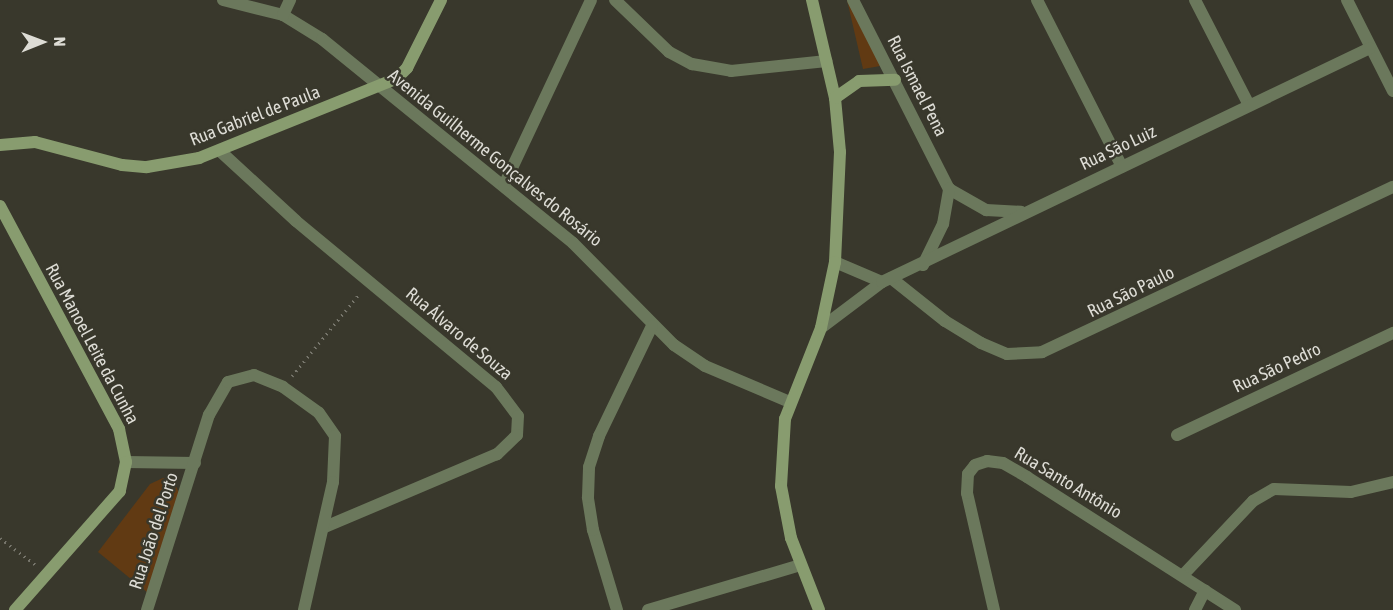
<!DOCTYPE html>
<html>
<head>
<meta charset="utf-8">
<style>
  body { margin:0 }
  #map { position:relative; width:1393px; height:610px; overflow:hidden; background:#39382c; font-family:"Asap Condensed",sans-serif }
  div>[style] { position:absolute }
  .green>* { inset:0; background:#613a13 }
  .path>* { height:3px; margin-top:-1.5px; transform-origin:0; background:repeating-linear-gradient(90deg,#77766c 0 1.5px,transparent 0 6px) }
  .street>* { height:12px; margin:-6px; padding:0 6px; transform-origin:6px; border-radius:6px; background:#6b785c }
  .secondary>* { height:12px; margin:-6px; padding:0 6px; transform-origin:6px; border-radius:6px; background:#889c6f }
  span { translate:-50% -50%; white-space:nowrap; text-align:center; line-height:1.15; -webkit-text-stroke:5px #39382c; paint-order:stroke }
  .street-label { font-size:18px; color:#dddcd5 }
  .north { position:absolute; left:12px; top:12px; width:60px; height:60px; -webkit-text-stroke:4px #39382c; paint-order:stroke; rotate:89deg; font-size:16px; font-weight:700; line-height:24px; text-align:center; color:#dddcd5 }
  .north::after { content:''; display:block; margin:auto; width:21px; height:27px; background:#dddcd5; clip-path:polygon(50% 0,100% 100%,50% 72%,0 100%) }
</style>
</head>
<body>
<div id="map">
  <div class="green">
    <div style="clip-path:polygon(847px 0,856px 0,886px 65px,863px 69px)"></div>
    <div style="clip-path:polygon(163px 478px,175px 484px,180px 495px,148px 593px,98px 552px,150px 484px)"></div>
  </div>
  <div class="path">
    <div style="left:292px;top:376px;width:107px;rotate:-50.7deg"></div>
    <div style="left:0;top:538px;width:45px;rotate:36.9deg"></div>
  </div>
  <div class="street">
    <div style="left:223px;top:0;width:62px;rotate:14deg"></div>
    <div style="left:283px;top:15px;width:46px;rotate:31.6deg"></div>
    <div style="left:322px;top:39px;width:323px;rotate:39.1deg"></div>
    <div style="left:573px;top:243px;width:144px;rotate:45.3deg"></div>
    <div style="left:674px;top:345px;width:37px;rotate:34deg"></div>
    <div style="left:705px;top:366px;width:92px;rotate:23deg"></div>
    <div style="left:615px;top:0;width:75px;rotate:43.9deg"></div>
    <div style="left:669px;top:52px;width:26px;rotate:28deg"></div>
    <div style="left:692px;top:64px;width:40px;rotate:10deg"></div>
    <div style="left:731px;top:71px;width:96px;rotate:-6deg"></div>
    <div style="left:853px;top:0;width:212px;rotate:63.1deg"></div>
    <div style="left:949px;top:189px;width:43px;rotate:29.6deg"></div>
    <div style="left:986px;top:210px;width:35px;rotate:3deg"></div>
    <div style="left:1037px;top:0;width:187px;rotate:63deg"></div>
    <div style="left:1195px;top:0;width:118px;rotate:62.8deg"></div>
    <div style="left:1347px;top:0;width:102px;rotate:63.2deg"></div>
    <div style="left:283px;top:15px;width:17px;rotate:-65deg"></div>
    <div style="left:220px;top:151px;width:103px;rotate:42.6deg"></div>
    <div style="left:296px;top:221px;width:260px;rotate:39.7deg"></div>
    <div style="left:496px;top:387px;width:36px;rotate:53deg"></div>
    <div style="left:518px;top:416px;width:19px;rotate:93deg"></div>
    <div style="left:517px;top:435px;width:28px;rotate:136deg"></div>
    <div style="left:497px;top:454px;width:189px;rotate:157deg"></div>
    <div style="left:504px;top:185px;width:204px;rotate:-64.8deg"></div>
    <div style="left:835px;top:262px;width:51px;rotate:23.1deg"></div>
    <div style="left:923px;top:265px;width:46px;rotate:-64deg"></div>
    <div style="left:943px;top:224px;width:36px;rotate:-80deg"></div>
    <div style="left:891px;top:278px;width:69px;rotate:38.5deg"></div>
    <div style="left:945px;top:321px;width:42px;rotate:31.4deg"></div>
    <div style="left:981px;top:343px;width:28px;rotate:23deg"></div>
    <div style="left:1007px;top:354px;width:35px;rotate:-3deg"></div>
    <div style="left:1042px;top:352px;width:388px;rotate:-25.2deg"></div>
    <div style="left:821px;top:328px;width:76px;rotate:-37deg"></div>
    <div style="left:882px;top:282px;width:541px;rotate:-25.62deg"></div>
    <div style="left:1177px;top:435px;width:239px;rotate:-25.3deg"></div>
    <div style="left:126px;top:462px;width:69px;rotate:0.8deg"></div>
    <div style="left:1184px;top:574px;width:100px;rotate:-46.6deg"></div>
    <div style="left:1253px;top:501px;width:24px;rotate:-30deg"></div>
    <div style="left:1274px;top:489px;width:77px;rotate:2.2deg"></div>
    <div style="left:1351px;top:492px;width:43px;rotate:-13.4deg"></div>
    <div style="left:147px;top:610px;width:205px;rotate:-72.4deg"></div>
    <div style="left:209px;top:415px;width:38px;rotate:-60deg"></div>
    <div style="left:228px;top:382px;width:27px;rotate:-15deg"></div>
    <div style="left:254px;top:375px;width:31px;rotate:22deg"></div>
    <div style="left:283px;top:387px;width:44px;rotate:35.8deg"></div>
    <div style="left:319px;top:413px;width:28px;rotate:55deg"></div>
    <div style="left:335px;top:436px;width:46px;rotate:92.5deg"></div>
    <div style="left:333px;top:482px;width:131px;rotate:102.8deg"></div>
    <div style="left:617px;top:610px;width:84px;rotate:-106.7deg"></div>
    <div style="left:593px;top:530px;width:33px;rotate:-99deg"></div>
    <div style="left:588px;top:497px;width:30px;rotate:-88deg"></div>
    <div style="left:589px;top:467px;width:33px;rotate:-72deg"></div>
    <div style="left:599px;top:436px;width:122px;rotate:-64.3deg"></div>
    <div style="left:648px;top:610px;width:159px;rotate:-16.4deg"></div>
    <div style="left:994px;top:610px;width:120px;rotate:-103deg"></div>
    <div style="left:967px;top:493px;width:19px;rotate:-87deg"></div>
    <div style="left:968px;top:474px;width:11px;rotate:-52deg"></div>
    <div style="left:975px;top:465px;width:13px;rotate:-18deg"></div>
    <div style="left:987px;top:461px;width:16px;rotate:7deg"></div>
    <div style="left:1003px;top:463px;width:28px;rotate:30deg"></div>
    <div style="left:1027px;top:477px;width:247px;rotate:32.6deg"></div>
    <div style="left:1195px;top:610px;width:22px;rotate:-63deg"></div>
  </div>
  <div class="secondary">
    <div style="left:812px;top:0;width:101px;rotate:76.8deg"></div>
    <div style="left:835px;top:98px;width:54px;rotate:84.7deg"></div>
    <div style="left:840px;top:152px;width:110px;rotate:92.6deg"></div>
    <div style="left:835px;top:262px;width:67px;rotate:102deg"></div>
    <div style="left:821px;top:328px;width:98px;rotate:111.6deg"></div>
    <div style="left:785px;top:419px;width:67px;rotate:93.4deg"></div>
    <div style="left:781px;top:486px;width:53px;rotate:79.1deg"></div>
    <div style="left:791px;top:538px;width:77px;rotate:68.7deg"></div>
    <div style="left:835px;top:98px;width:29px;rotate:-35deg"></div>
    <div style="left:859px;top:81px;width:36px;rotate:-2deg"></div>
    <div style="left:0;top:145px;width:35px;rotate:-5deg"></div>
    <div style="left:35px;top:142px;width:90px;rotate:14.8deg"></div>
    <div style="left:122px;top:165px;width:25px;rotate:5deg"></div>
    <div style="left:147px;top:167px;width:53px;rotate:-9.8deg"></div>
    <div style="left:199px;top:158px;width:212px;rotate:-21.9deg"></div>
    <div style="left:396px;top:79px;width:16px;rotate:-45deg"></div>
    <div style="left:407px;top:68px;width:76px;rotate:-63.4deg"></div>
    <div style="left:0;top:206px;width:253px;rotate:61.9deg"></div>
    <div style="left:119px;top:429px;width:34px;rotate:78deg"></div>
    <div style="left:126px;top:462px;width:30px;rotate:102deg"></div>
    <div style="left:120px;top:491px;width:159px;rotate:131.4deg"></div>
  </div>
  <div class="street-label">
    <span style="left:917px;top:86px;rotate:63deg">Rua Ismael Pena</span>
    <span style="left:255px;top:116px;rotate:-21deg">Rua Gabriel de Paula</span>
    <span style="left:1118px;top:148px;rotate:-25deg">Rua São Luiz</span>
    <span style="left:495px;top:158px;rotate:39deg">Avenida Guilherme Gonçalves do Rosário</span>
    <span style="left:1131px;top:292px;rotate:-26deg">Rua São Paulo</span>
    <span style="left:459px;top:334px;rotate:40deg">Rua Álvaro de Souza</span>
    <span style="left:92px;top:344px;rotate:62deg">Rua Manoel Leite da Cunha</span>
    <span style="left:1277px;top:368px;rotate:-25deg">Rua São Pedro</span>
    <span style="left:1068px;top:483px;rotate:31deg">Rua Santo Antônio</span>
    <span style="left:154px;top:531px;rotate:-72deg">Rua João del Porto</span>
  </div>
  <div class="north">N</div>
</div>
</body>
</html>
